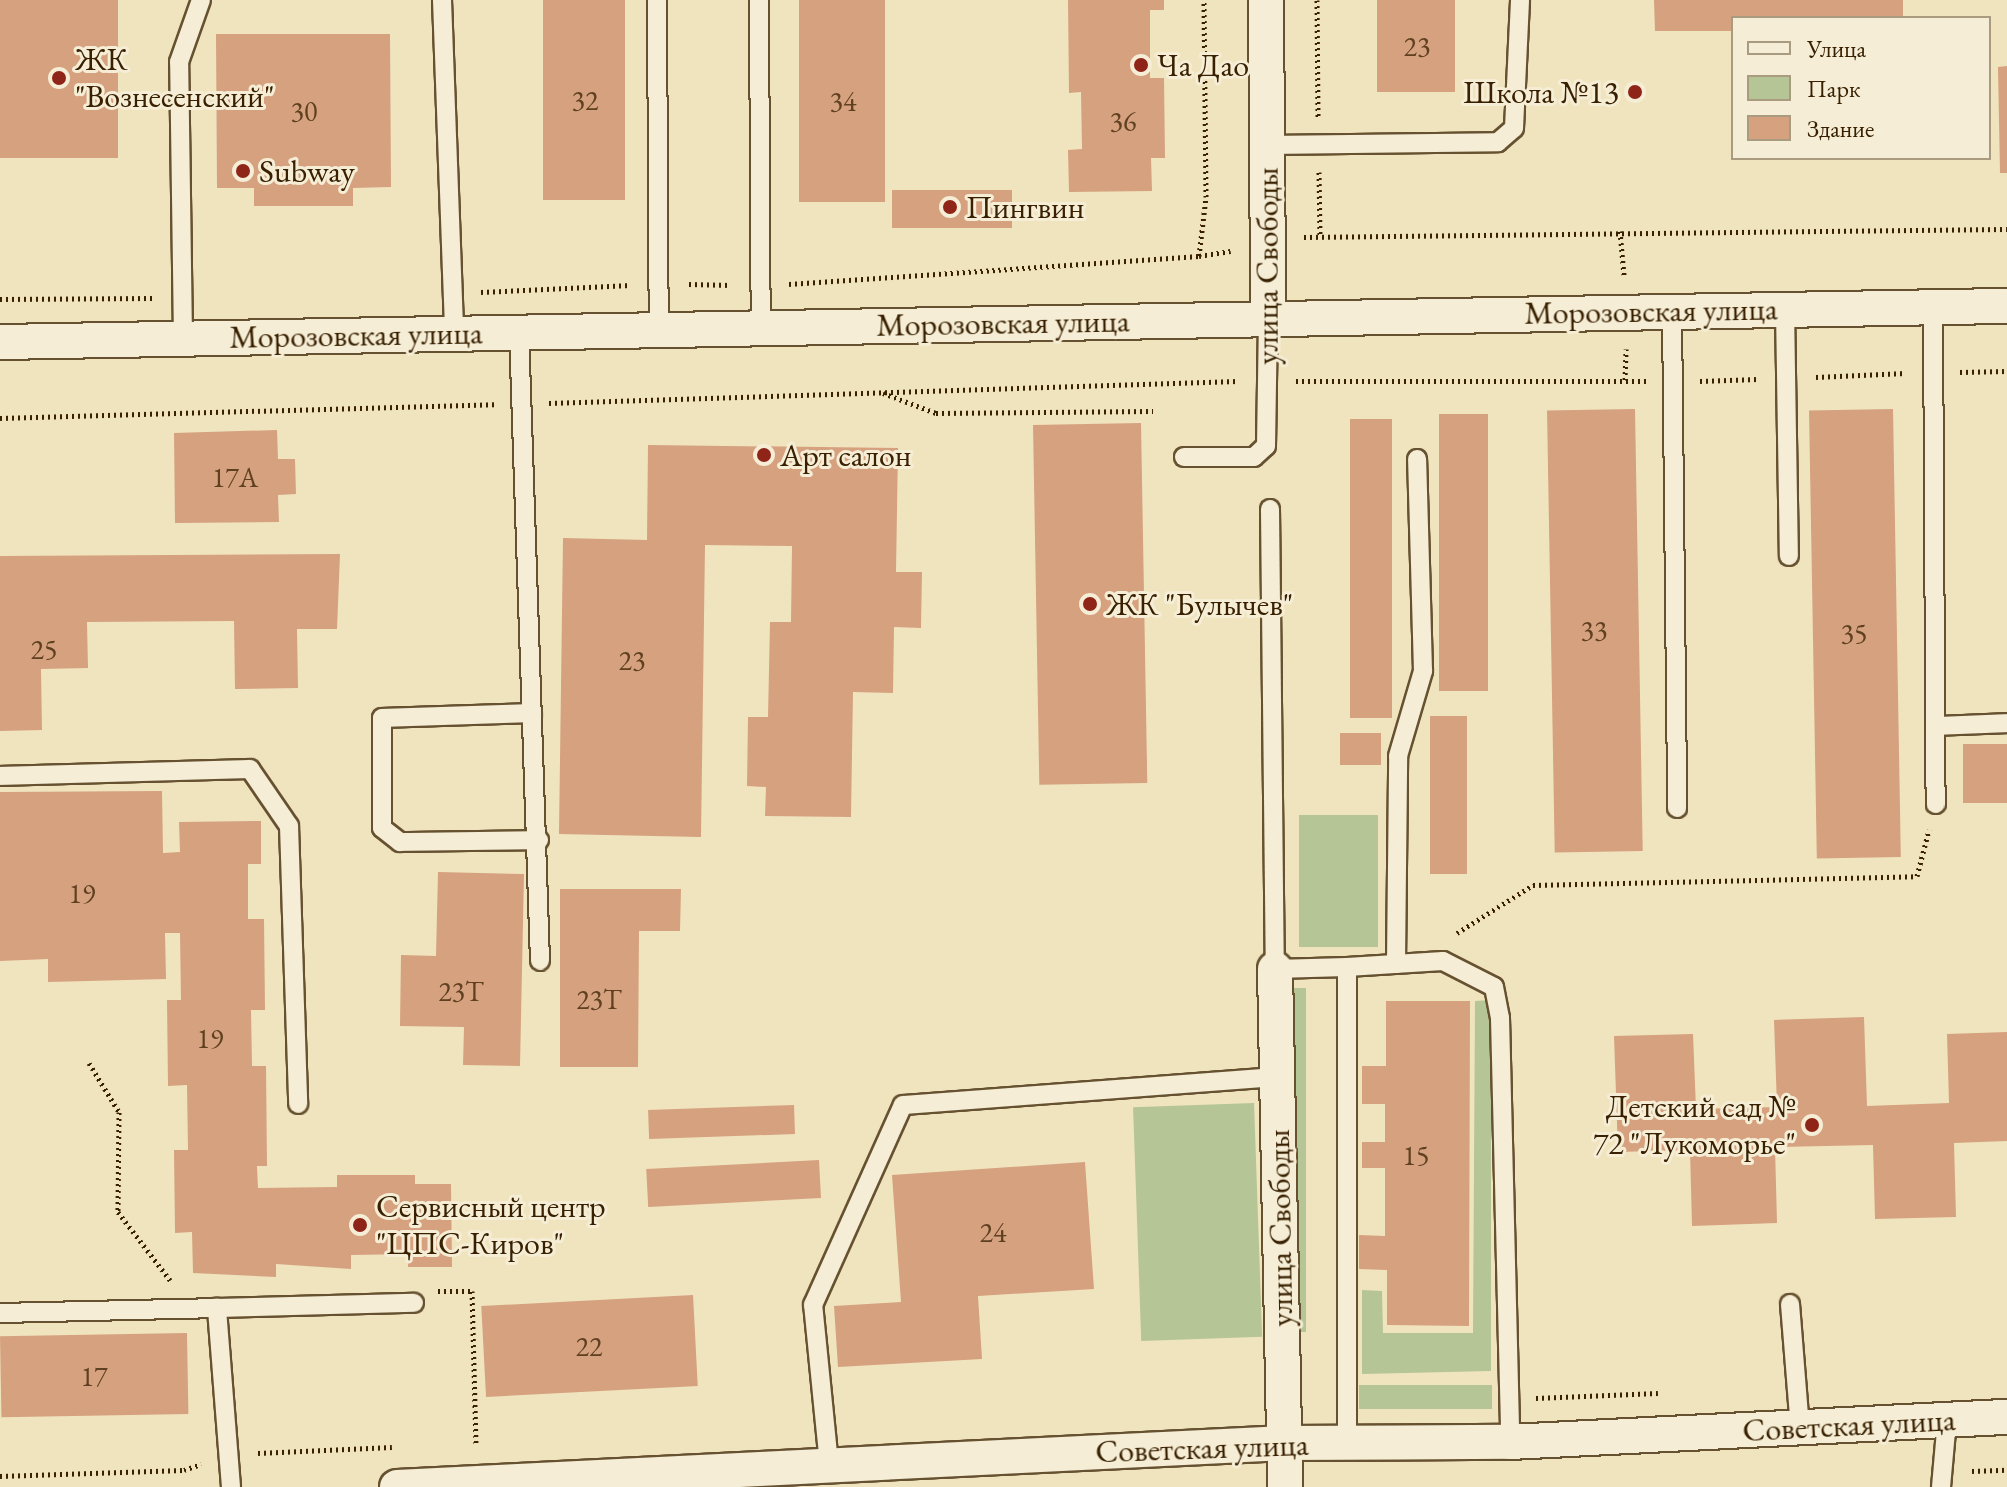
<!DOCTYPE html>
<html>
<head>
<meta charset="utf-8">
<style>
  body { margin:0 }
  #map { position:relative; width:2007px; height:1487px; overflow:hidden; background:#f0e4be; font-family:"EB Garamond",serif }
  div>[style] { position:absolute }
  .green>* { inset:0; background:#b5c595; transform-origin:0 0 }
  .building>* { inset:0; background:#d5a17f; transform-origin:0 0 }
  .path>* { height:5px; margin-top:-2.5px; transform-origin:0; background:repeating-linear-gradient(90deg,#382000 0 2px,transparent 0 6px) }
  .roads { filter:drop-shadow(2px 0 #665130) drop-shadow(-2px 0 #665130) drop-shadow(0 2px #665130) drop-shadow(0 -2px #665130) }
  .service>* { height:18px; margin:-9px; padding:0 9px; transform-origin:9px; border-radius:9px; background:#f5edd5 }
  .minor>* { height:34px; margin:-17px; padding:0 17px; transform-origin:17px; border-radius:17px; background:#f5edd5 }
  .dots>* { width:22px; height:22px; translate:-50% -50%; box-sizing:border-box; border:4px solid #f5edd5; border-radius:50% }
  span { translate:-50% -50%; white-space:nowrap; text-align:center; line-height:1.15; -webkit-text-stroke:6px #f5edd5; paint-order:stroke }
  .number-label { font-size:28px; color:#5f4020 }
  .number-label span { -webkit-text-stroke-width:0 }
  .poi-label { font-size:32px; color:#382000 }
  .left { translate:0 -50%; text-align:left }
  .right { translate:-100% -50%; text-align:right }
  .street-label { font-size:32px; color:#382000 }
  .legend { position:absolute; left:1731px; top:16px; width:260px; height:144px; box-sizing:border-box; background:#f5edd5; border:2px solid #a99b80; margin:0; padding:10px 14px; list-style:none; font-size:24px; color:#382000 }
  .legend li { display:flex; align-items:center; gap:16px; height:40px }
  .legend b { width:40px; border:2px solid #a99b80 }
</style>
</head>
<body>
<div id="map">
  <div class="green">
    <div style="left:1378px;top:815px;width:132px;height:79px;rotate:90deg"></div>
    <div style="left:1288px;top:988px;width:18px;height:344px"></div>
    <div style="clip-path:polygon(1491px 1000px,1491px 1371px,1362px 1374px,1362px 1290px,1382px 1291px,1383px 1333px,1473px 1333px,1475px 1001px)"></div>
    <div style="left:1254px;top:1103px;width:234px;height:121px;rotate:88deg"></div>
    <div style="left:1492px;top:1385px;width:24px;height:133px;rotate:90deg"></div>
  </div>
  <div class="building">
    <div style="left:0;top:0;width:118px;height:158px"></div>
    <div style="left:543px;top:0;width:82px;height:200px"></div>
    <div style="left:799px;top:0;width:86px;height:202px"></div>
    <div style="clip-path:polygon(1068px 0,1164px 0,1164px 10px,1150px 10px,1150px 78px,1164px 78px,1165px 158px,1151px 158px,1152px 191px,1069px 192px,1068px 150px,1082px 149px,1081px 92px,1069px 93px)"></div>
    <div style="left:1377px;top:0;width:78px;height:92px"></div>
    <div style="clip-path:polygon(1654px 0,1903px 0,1903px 18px,1733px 18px,1733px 31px,1655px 31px)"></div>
    <div style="clip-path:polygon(216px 34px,390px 34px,391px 187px,353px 188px,353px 206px,254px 206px,254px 188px,217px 188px)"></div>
    <div style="clip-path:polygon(2007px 66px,2007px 173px,2000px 173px,1998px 67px)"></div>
    <div style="left:1012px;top:190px;width:38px;height:120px;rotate:90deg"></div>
    <div style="left:1635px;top:409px;width:442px;height:88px;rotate:89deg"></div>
    <div style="left:1893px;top:409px;width:448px;height:84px;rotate:89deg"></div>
    <div style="left:1439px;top:414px;width:49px;height:277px"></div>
    <div style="left:1392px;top:419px;width:299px;height:42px;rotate:90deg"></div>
    <div style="left:1141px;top:423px;width:360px;height:108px;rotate:89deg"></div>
    <div style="clip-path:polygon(277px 430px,278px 459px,295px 459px,296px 494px,278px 495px,279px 522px,175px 523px,174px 433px)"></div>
    <div style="clip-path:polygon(648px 445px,898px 448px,896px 572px,922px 572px,921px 628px,894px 627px,893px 693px,853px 692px,851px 817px,765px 816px,766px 787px,747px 786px,748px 717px,768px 717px,770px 622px,791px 622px,792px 546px,705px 545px,701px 837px,559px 834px,563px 538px,647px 540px)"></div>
    <div style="clip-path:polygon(340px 554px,337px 629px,297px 629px,298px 688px,235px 689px,234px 621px,87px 622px,88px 668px,41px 669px,42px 730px,0 731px,0 556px)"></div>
    <div style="left:1467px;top:716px;width:158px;height:37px;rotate:90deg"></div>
    <div style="left:1340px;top:733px;width:41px;height:32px"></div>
    <div style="left:1963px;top:744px;width:44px;height:59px"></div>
    <div style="clip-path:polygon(162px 791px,163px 853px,180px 852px,179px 822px,261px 821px,261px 864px,248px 864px,248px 919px,264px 919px,265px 1010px,251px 1010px,252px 1066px,266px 1066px,267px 1166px,257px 1166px,258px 1188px,337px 1187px,337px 1175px,415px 1175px,415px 1184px,451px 1184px,452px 1267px,408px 1267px,408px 1254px,351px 1255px,351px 1269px,276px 1264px,276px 1277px,193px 1273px,192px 1232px,175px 1233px,174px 1150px,188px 1150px,187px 1085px,168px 1086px,167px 1000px,181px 1000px,180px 933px,165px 933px,166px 979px,48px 982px,48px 959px,0 961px,0 792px)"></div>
    <div style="clip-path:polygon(438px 872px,524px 874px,520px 1066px,463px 1065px,464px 1027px,400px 1026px,401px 955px,436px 956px)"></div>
    <div style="clip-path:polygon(560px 889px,681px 889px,680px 931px,639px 931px,638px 1067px,560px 1067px)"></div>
    <div style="clip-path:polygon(1386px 1001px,1470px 1001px,1469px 1326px,1387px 1325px,1387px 1270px,1359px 1269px,1359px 1235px,1385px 1236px,1385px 1168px,1362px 1168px,1362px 1142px,1385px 1142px,1385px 1104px,1362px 1104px,1362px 1066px,1386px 1066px)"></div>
    <div style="clip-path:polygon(1864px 1017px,1867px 1106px,1949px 1103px,1947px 1034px,2007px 1032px,2007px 1141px,1954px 1143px,1956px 1217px,1875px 1219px,1873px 1145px,1775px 1147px,1777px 1223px,1692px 1226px,1690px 1150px,1618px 1152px,1614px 1036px,1693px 1034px,1696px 1109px,1777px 1107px,1774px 1020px)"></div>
    <div style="left:794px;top:1105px;width:29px;height:146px;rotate:88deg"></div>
    <div style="left:819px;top:1160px;width:38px;height:173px;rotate:87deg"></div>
    <div style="clip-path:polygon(1085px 1162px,1094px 1289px,978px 1296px,982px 1359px,838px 1367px,834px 1306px,901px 1302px,892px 1175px)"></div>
    <div style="left:693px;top:1295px;width:91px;height:212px;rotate:87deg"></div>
    <div style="left:187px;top:1333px;width:81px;height:187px;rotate:89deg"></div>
  </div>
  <div class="path">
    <div style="left:1317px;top:0;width:118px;rotate:89.5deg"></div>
    <div style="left:1319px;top:172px;width:63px;rotate:89.1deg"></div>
    <div style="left:1620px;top:231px;width:44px;rotate:84.8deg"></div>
    <div style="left:1304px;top:237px;width:703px;rotate:-0.65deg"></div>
    <div style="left:1199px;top:256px;width:32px;rotate:-9deg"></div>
    <div style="left:689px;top:284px;width:42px;rotate:1.4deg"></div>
    <div style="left:789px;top:284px;width:411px;rotate:-3.9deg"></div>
    <div style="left:1199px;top:256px;width:59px;rotate:-83.2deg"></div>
    <div style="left:1206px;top:197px;width:197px;rotate:-90.6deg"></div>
    <div style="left:481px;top:292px;width:150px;rotate:-2.7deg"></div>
    <div style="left:0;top:299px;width:155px;rotate:-0.4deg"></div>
    <div style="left:1960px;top:372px;width:47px;rotate:-1.2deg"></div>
    <div style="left:1816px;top:377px;width:90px;rotate:-2.5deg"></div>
    <div style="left:1625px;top:380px;width:31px;rotate:-88deg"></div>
    <div style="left:1296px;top:381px;width:350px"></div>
    <div style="left:1700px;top:381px;width:58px;rotate:-2deg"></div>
    <div style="left:883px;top:393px;width:57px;rotate:20.7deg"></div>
    <div style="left:936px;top:413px;width:217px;rotate:-0.5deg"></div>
    <div style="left:549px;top:403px;width:689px;rotate:-1.83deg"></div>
    <div style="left:0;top:418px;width:495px;rotate:-1.6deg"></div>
    <div style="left:1457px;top:933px;width:90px;rotate:-32.3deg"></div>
    <div style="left:1533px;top:885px;width:384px;rotate:-1.3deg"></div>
    <div style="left:1917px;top:876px;width:48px;rotate:-75.4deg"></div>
    <div style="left:89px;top:1063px;width:57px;rotate:58.5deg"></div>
    <div style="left:119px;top:1112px;width:100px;rotate:90.6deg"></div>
    <div style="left:118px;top:1212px;width:86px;rotate:52.6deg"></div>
    <div style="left:438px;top:1291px;width:34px"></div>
    <div style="left:472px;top:1291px;width:153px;rotate:88.5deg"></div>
    <div style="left:1536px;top:1398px;width:122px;rotate:-2.3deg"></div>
    <div style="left:258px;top:1453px;width:134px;rotate:-2.6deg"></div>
    <div style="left:1972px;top:1471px;width:35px;rotate:-2deg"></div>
    <div style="left:0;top:1476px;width:184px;rotate:-1.9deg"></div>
    <div style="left:184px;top:1470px;width:18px;rotate:-19deg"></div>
  </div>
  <div class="roads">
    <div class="service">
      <div style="left:442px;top:0;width:333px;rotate:87.9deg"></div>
      <div style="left:657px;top:0;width:330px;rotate:89.7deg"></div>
      <div style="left:759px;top:0;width:328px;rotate:89.7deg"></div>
      <div style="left:1267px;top:145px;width:231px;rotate:-0.7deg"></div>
      <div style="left:1498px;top:142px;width:21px;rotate:-41deg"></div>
      <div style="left:1514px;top:128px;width:128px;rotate:-87.3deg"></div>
      <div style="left:1933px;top:307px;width:497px;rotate:89.7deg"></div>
      <div style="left:1785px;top:309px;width:247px;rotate:89.1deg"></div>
      <div style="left:1672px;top:311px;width:497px;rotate:89.4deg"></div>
      <div style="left:519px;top:332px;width:629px;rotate:88.09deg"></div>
      <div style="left:183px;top:338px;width:276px;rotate:-90.8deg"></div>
      <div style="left:179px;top:62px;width:66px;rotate:-70.5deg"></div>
      <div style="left:1184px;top:457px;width:70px"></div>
      <div style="left:1254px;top:457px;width:16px;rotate:-43deg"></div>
      <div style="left:1266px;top:446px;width:128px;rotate:-89.1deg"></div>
      <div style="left:1270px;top:509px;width:460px;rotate:89.4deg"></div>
      <div style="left:1275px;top:969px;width:72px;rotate:-1.6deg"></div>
      <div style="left:1347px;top:967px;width:478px;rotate:90deg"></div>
      <div style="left:532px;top:713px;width:150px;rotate:178.1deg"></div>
      <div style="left:382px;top:718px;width:110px;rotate:90deg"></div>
      <div style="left:382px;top:828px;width:23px;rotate:38deg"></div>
      <div style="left:400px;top:842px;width:139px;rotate:-0.8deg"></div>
      <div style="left:1936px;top:726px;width:71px;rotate:-2.4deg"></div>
      <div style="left:0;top:776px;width:250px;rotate:-1.6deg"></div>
      <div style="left:250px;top:769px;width:69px;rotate:55.6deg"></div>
      <div style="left:289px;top:826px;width:278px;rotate:88.1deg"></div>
      <div style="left:1396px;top:964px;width:208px;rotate:-89.4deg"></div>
      <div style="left:1398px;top:756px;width:89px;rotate:-73.6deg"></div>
      <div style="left:1423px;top:671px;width:212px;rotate:-91.6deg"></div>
      <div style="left:1347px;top:967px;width:96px;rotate:-3.6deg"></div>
      <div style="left:1443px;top:961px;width:57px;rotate:27deg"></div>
      <div style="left:1494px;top:987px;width:32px;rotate:79deg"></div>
      <div style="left:1500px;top:1018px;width:424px;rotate:88.6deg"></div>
      <div style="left:1790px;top:1304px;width:123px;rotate:85.4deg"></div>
      <div style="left:0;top:1313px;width:217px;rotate:-1.3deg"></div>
      <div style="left:829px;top:1464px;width:160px;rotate:-95.7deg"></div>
      <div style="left:813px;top:1305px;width:219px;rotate:-65.8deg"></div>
      <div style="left:903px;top:1105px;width:375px;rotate:-4.3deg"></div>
      <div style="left:231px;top:1487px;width:180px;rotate:-94.5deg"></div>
      <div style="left:217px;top:1308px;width:197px;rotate:-1.5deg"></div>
      <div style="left:1941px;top:1487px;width:67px;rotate:-84.9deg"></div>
    </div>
    <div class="minor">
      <div style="left:1266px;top:0;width:318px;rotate:89.6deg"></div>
      <div style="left:0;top:342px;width:2007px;rotate:-1.03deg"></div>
      <div style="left:1275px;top:969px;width:518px;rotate:88.89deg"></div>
      <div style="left:397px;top:1487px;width:889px;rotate:-2.84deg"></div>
      <div style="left:1285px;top:1443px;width:225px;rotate:-0.3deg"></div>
      <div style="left:1510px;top:1442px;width:498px;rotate:-2.9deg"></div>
    </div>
  </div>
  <div class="dots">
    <div style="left:1141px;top:65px;background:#8f2418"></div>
    <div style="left:59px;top:78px;background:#8f2418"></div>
    <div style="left:1635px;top:92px;background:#8f2418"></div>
    <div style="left:243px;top:171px;background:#8f2418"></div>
    <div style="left:950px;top:207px;background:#8f2418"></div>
    <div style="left:764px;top:455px;background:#8f2418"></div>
    <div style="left:1090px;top:604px;background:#8f2418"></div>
    <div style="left:1812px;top:1125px;background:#8f2418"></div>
    <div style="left:360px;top:1225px;background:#8f2418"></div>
  </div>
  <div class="number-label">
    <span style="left:1417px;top:46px">23</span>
    <span style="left:585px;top:100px">32</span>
    <span style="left:843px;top:101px">34</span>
    <span style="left:304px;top:111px">30</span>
    <span style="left:1123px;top:121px">36</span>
    <span style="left:235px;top:477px">17А</span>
    <span style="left:1594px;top:630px">33</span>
    <span style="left:1854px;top:633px">35</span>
    <span style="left:44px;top:649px">25</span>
    <span style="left:632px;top:660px">23</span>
    <span style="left:82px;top:893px">19</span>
    <span style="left:461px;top:991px">23Т</span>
    <span style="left:599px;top:999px">23Т</span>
    <span style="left:210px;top:1038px">19</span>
    <span style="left:1416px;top:1155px">15</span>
    <span style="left:993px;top:1232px">24</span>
    <span style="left:589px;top:1346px">22</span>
    <span style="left:94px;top:1376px">17</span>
  </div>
  <div class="poi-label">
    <span class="left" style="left:75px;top:78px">ЖК<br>"Вознесенский"</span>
    <span class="left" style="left:1157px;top:65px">Ча Дао</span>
    <span class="right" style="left:1619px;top:92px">Школа №13</span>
    <span class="left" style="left:259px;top:171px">Subway</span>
    <span class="left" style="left:966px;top:207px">Пингвин</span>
    <span class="left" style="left:780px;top:455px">Арт салон</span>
    <span class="left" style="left:1106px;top:604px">ЖК "Булычев"</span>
    <span class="right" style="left:1796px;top:1125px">Детский сад №<br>72 "Лукоморье"</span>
    <span class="left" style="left:376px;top:1225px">Сервисный центр<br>"ЦПС-Киров"</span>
  </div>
  <div class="street-label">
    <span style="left:1267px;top:266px;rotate:-90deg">улица Свободы</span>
    <span style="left:1651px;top:311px;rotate:-1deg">Морозовская улица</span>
    <span style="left:1003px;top:323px;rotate:-1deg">Морозовская улица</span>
    <span style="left:356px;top:335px;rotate:-1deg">Морозовская улица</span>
    <span style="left:1280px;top:1228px;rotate:-91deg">улица Свободы</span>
    <span style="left:1849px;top:1425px;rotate:-3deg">Советская улица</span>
    <span style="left:1202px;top:1448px;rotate:-2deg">Советская улица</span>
  </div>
  <ul class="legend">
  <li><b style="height:10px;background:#f5edd5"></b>Улица</li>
  <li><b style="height:22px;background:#b5c595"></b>Парк</li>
  <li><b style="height:22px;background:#d5a17f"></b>Здание</li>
  </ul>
</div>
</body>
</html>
